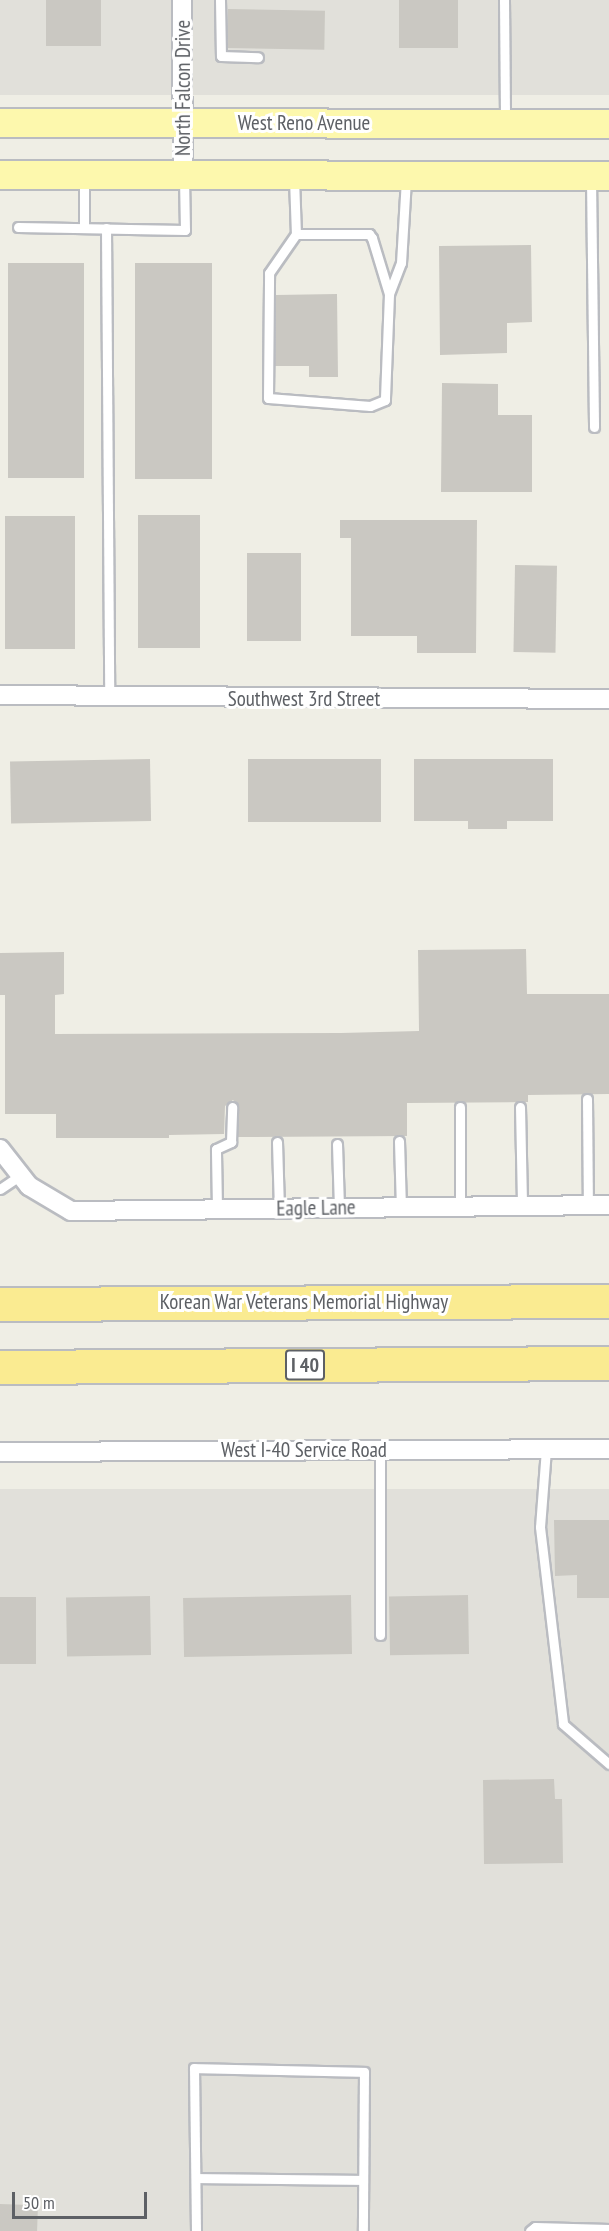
<!DOCTYPE html>
<html>
<head>
<meta charset="utf-8">
<style>
  body { margin:0 }
  #map { position:relative; width:609px; height:2231px; overflow:hidden; background:#efeee5; font-family:"PT Sans Narrow",sans-serif }
  div>[style] { position:absolute }
  .industrial>* { inset:0; background:#e1e0da; transform-origin:0 0 }
  .building>* { inset:0; background:#cac8c2; transform-origin:0 0 }
  .roads { filter:drop-shadow(2px 0 #babcc1) drop-shadow(-2px 0 #babcc1) drop-shadow(0 2px #babcc1) drop-shadow(0 -2px #babcc1) }
  .service>* { height:9px; margin:-4.5px; padding:0 4.5px; transform-origin:4.5px; border-radius:4.5px; background:#fff }
  .minor>* { height:18px; margin:-9px; padding:0 9px; transform-origin:9px; border-radius:9px; background:#fff }
  .primary>* { height:28px; margin:-14px; padding:0 14px; transform-origin:14px; border-radius:14px; background:#fdf8ad }
  .motorway>* { height:33px; margin:-16.5px; padding:0 16.5px; transform-origin:16.5px; border-radius:16.5px; background:#faeb91 }
  span { translate:-50% -50%; white-space:nowrap; text-align:center; line-height:1.15; -webkit-text-stroke:6px #fff; paint-order:stroke }
  .shield-label span { padding:2px 4px; background:#fff; border:2px solid; border-radius:4px; -webkit-text-stroke-width:0 }
  .shield-label { font-size:20px; color:#5d6065; font-weight:700 }
  .street-label { font-size:21px; color:#5d6065 }
  .scale { position:absolute; left:12px; top:2192px; width:135px; height:27px; box-sizing:border-box; border:3px solid #5d6065; border-top:0; padding-left:8px; font-size:18px; line-height:21px; white-space:nowrap; color:#5d6065; -webkit-text-stroke:4px #fff; paint-order:stroke }
</style>
</head>
<body>
<div id="map">
  <div class="industrial">
    <div style="left:0;top:0;width:609px;height:95px"></div>
    <div style="left:0;top:1489px;width:609px;height:742px"></div>
  </div>
  <div class="building">
    <div style="left:46px;top:0;width:55px;height:46px"></div>
    <div style="left:399px;top:0;width:59px;height:48px"></div>
    <div style="left:228px;top:9px;width:97px;height:39px;rotate:1deg"></div>
    <div style="clip-path:polygon(531px 245px,532px 322px,507px 323px,507px 353px,440px 355px,439px 246px)"></div>
    <div style="left:8px;top:263px;width:76px;height:215px"></div>
    <div style="left:135px;top:263px;width:77px;height:216px"></div>
    <div style="clip-path:polygon(337px 294px,338px 377px,309px 377px,309px 366px,275px 366px,276px 295px)"></div>
    <div style="clip-path:polygon(442px 383px,498px 384px,498px 415px,532px 415px,532px 492px,441px 492px)"></div>
    <div style="left:138px;top:515px;width:62px;height:133px"></div>
    <div style="left:5px;top:516px;width:70px;height:133px"></div>
    <div style="clip-path:polygon(340px 520px,477px 520px,476px 653px,417px 653px,417px 636px,351px 636px,351px 538px,340px 538px)"></div>
    <div style="left:247px;top:553px;width:54px;height:88px"></div>
    <div style="left:515px;top:565px;width:42px;height:87px;rotate:1deg"></div>
    <div style="left:150px;top:759px;width:62px;height:140px;rotate:89deg"></div>
    <div style="left:381px;top:759px;width:63px;height:133px;rotate:90deg"></div>
    <div style="clip-path:polygon(414px 759px,553px 759px,553px 821px,507px 821px,507px 829px,468px 829px,468px 821px,414px 821px)"></div>
    <div style="clip-path:polygon(526px 949px,527px 994px,609px 994px,609px 1094px,528px 1095px,528px 1102px,407px 1103px,407px 1136px,238px 1137px,239px 1107px,233px 1100px,225px 1106px,224px 1134px,169px 1135px,169px 1138px,56px 1138px,56px 1114px,5px 1114px,5px 995px,0 995px,0 953px,64px 952px,64px 994px,55px 995px,55px 1034px,341px 1033px,419px 1031px,418px 950px)"></div>
    <div style="clip-path:polygon(554px 1520px,609px 1520px,609px 1598px,577px 1598px,577px 1575px,555px 1576px)"></div>
    <div style="left:351px;top:1595px;width:59px;height:168px;rotate:89deg"></div>
    <div style="left:468px;top:1595px;width:59px;height:79px;rotate:89deg"></div>
    <div style="left:150px;top:1596px;width:59px;height:84px;rotate:89deg"></div>
    <div style="left:0;top:1597px;width:36px;height:67px"></div>
    <div style="clip-path:polygon(554px 1779px,555px 1799px,562px 1799px,563px 1863px,484px 1864px,483px 1780px)"></div>
    <div style="left:0;top:2204px;width:38px;height:27px;rotate:2deg"></div>
  </div>
  <div class="roads">
    <div class="service">
      <div style="left:220px;top:0;width:56px;rotate:89deg"></div>
      <div style="left:221px;top:56px;width:37px;rotate:2deg"></div>
      <div style="left:504px;top:0;width:121px;rotate:89.5deg"></div>
      <div style="left:84px;top:178px;width:50px;rotate:90deg"></div>
      <div style="left:294px;top:178px;width:56px;rotate:88deg"></div>
      <div style="left:296px;top:234px;width:73px"></div>
      <div style="left:369px;top:234px;width:5px;rotate:53deg"></div>
      <div style="left:372px;top:238px;width:59px;rotate:73.1deg"></div>
      <div style="left:389px;top:294px;width:106px;rotate:92.2deg"></div>
      <div style="left:385px;top:400px;width:16px;rotate:158deg"></div>
      <div style="left:370px;top:406px;width:102px;rotate:-175.5deg"></div>
      <div style="left:268px;top:398px;width:125px;rotate:-89.5deg"></div>
      <div style="left:269px;top:273px;width:47px;rotate:-55.3deg"></div>
      <div style="left:591px;top:178px;width:249px;rotate:89.3deg"></div>
      <div style="left:18px;top:227px;width:167px;rotate:1deg"></div>
      <div style="left:185px;top:230px;width:52px;rotate:-91.1deg"></div>
      <div style="left:106px;top:228px;width:469px;rotate:89.6deg"></div>
      <div style="left:389px;top:294px;width:33px;rotate:-69deg"></div>
      <div style="left:401px;top:263px;width:85px;rotate:-86.6deg"></div>
      <div style="left:587px;top:1099px;width:106px;rotate:89.5deg"></div>
      <div style="left:460px;top:1107px;width:99px;rotate:90deg"></div>
      <div style="left:520px;top:1107px;width:99px;rotate:88.8deg"></div>
      <div style="left:399px;top:1141px;width:66px;rotate:88.3deg"></div>
      <div style="left:277px;top:1142px;width:67px;rotate:88.3deg"></div>
      <div style="left:337px;top:1144px;width:64px;rotate:88.2deg"></div>
      <div style="left:0;top:1189px;width:25px;rotate:-34deg"></div>
      <div style="left:217px;top:1209px;width:60px;rotate:-91deg"></div>
      <div style="left:216px;top:1149px;width:17px;rotate:-25deg"></div>
      <div style="left:231px;top:1142px;width:35px;rotate:-88deg"></div>
      <div style="left:380px;top:1449px;width:186px;rotate:90deg"></div>
      <div style="left:546px;top:1449px;width:78px;rotate:94.4deg"></div>
      <div style="left:540px;top:1527px;width:198px;rotate:83.3deg"></div>
      <div style="left:563px;top:1724px;width:61px;rotate:41deg"></div>
      <div style="left:196px;top:2178px;width:167px;rotate:0.7deg"></div>
      <div style="left:196px;top:2231px;width:163px;rotate:-90.7deg"></div>
      <div style="left:194px;top:2068px;width:170px;rotate:1.3deg"></div>
      <div style="left:364px;top:2072px;width:159px;rotate:90.4deg"></div>
      <div style="left:530px;top:2231px;width:6px;rotate:-39deg"></div>
      <div style="left:535px;top:2227px;width:74px;rotate:1.5deg"></div>
    </div>
    <div class="minor">
      <div style="left:182px;top:0;width:175px;rotate:89.7deg"></div>
      <div style="left:0;top:695px;width:609px;rotate:0.38deg"></div>
      <div style="left:0;top:1149px;width:47px;rotate:51.9deg"></div>
      <div style="left:29px;top:1186px;width:49px;rotate:30.8deg"></div>
      <div style="left:71px;top:1211px;width:538px;rotate:-0.64deg"></div>
      <div style="left:0;top:1452px;width:609px;rotate:-0.28deg"></div>
    </div>
    <div class="primary">
      <div style="left:0;top:123px;width:609px;rotate:0.09deg"></div>
      <div style="left:0;top:175px;width:609px;rotate:0.09deg"></div>
    </div>
    <div class="motorway">
      <div style="left:0;top:1304px;width:609px;rotate:-0.28deg"></div>
      <div style="left:0;top:1367px;width:609px;rotate:-0.38deg"></div>
    </div>
  </div>
  <div class="shield-label">
    <span style="left:305px;top:1365px">I 40</span>
  </div>
  <div class="street-label">
    <span style="left:183px;top:88px;rotate:-90deg">North Falcon Drive</span>
    <span style="left:304px;top:123px">West Reno Avenue</span>
    <span style="left:304px;top:699px">Southwest 3rd Street</span>
    <span style="left:316px;top:1208px;rotate:-1deg">Eagle Lane</span>
    <span style="left:304px;top:1302px">Korean War Veterans Memorial Highway</span>
    <span style="left:304px;top:1450px">West I-40 Service Road</span>
  </div>
  <div class="scale">50 m</div>
</div>
</body>
</html>
